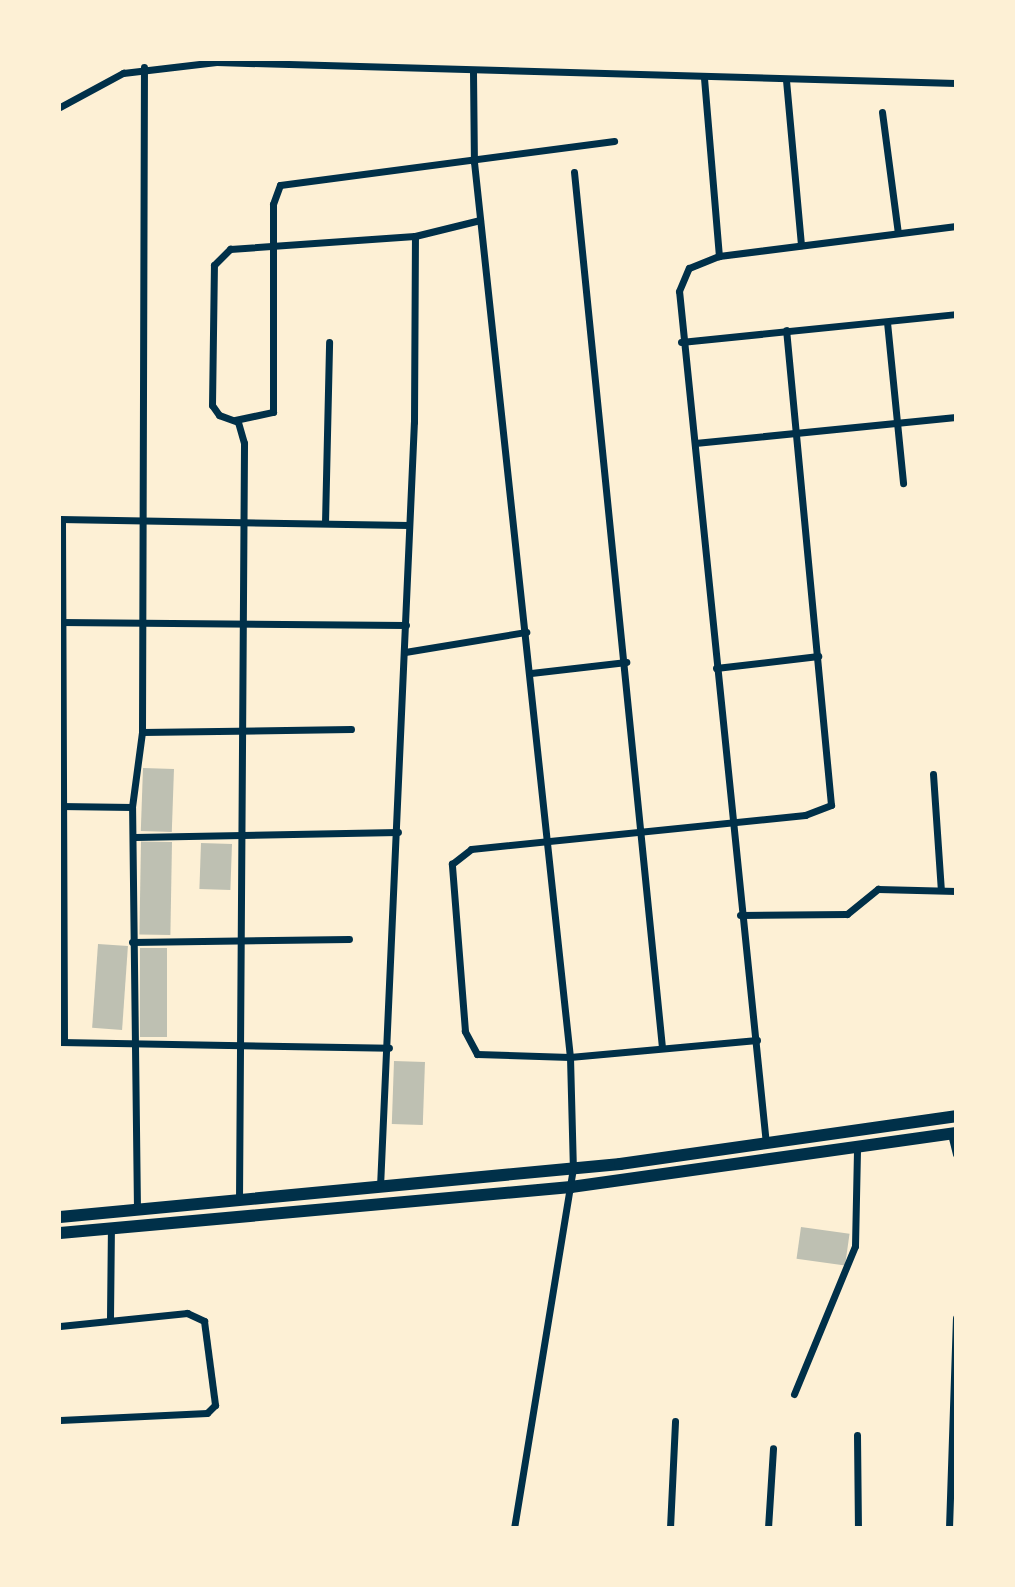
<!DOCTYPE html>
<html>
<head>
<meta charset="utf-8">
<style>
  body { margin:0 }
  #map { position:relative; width:1015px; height:1587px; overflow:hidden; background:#fdf0d5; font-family:"Asap Condensed",sans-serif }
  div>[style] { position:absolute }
  .building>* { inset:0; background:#bec0b2; transform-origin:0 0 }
  .minor>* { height:7px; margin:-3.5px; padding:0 3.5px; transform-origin:3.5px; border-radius:3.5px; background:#003049 }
  .secondary>* { height:12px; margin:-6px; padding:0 6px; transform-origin:6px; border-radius:6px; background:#003049 }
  span { translate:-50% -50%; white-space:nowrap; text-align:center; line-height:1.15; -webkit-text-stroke:7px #fdf0d5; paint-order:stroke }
  .frame { position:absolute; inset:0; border:61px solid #fdf0d5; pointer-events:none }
</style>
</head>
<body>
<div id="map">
  <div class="building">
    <div style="left:143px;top:768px;width:31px;height:63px;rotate:2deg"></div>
    <div style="left:172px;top:842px;width:93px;height:31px;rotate:91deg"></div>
    <div style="left:201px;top:843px;width:31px;height:46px;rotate:2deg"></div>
    <div style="left:98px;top:944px;width:30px;height:84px;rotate:4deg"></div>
    <div style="left:140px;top:948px;width:27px;height:89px"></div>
    <div style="left:394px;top:1061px;width:31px;height:63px;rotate:2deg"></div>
    <div style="left:801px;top:1227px;width:49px;height:32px;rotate:8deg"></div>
  </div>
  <div class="minor">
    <div style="left:473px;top:72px;width:90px;rotate:89.4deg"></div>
    <div style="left:474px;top:162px;width:900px;rotate:83.88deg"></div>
    <div style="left:570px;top:1057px;width:111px;rotate:88.5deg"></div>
    <div style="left:573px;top:1168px;width:365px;rotate:99.3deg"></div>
    <div style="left:704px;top:78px;width:179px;rotate:85.2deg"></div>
    <div style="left:786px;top:80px;width:166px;rotate:84.8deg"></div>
    <div style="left:60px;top:107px;width:72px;rotate:-28.4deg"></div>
    <div style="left:123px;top:73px;width:94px;rotate:-6.7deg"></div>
    <div style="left:216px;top:62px;width:740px;rotate:1.63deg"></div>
    <div style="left:882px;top:112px;width:122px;rotate:82.5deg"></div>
    <div style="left:574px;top:172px;width:880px;rotate:84.26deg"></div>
    <div style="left:887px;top:322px;width:162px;rotate:84.3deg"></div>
    <div style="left:681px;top:342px;width:276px;rotate:-5.8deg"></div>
    <div style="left:235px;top:420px;width:39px;rotate:-12deg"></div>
    <div style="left:273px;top:412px;width:208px;rotate:-90deg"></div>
    <div style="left:273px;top:204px;width:20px;rotate:-70deg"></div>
    <div style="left:280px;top:185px;width:337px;rotate:-7.5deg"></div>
    <div style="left:695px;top:443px;width:262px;rotate:-5.7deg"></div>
    <div style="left:60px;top:519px;width:349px;rotate:1deg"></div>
    <div style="left:62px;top:520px;width:522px;rotate:89.78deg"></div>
    <div style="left:325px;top:523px;width:181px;rotate:-88.7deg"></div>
    <div style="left:60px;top:622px;width:346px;rotate:0.5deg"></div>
    <div style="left:405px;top:652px;width:123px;rotate:-9.4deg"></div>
    <div style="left:716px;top:668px;width:103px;rotate:-6.7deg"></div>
    <div style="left:531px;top:673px;width:96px;rotate:-6.6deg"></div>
    <div style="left:142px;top:732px;width:209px;rotate:-0.8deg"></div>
    <div style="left:933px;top:774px;width:116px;rotate:86.1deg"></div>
    <div style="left:60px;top:806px;width:72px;rotate:0.8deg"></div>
    <div style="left:135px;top:837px;width:263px;rotate:-1.1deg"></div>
    <div style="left:740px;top:915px;width:107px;rotate:-0.5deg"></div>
    <div style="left:847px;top:914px;width:40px;rotate:-39deg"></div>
    <div style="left:878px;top:889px;width:78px;rotate:1.5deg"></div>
    <div style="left:132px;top:942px;width:217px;rotate:-0.8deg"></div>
    <div style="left:757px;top:1040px;width:188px;rotate:174.8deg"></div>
    <div style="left:570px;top:1057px;width:93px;rotate:-178.2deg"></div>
    <div style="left:477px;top:1054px;width:26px;rotate:-118deg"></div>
    <div style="left:465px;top:1031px;width:168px;rotate:-94.5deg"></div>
    <div style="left:452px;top:864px;width:24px;rotate:-38deg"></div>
    <div style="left:471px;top:849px;width:336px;rotate:-5.8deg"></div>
    <div style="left:805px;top:815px;width:28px;rotate:-21deg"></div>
    <div style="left:831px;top:805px;width:477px;rotate:-95.4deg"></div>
    <div style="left:60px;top:1042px;width:329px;rotate:1deg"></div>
    <div style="left:951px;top:1134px;width:21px;rotate:76deg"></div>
    <div style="left:766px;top:1144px;width:857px;rotate:-95.82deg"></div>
    <div style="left:679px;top:291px;width:25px;rotate:-67deg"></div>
    <div style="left:689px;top:268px;width:32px;rotate:-22deg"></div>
    <div style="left:719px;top:256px;width:239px;rotate:-7.2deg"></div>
    <div style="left:380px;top:1187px;width:766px;rotate:-87.46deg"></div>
    <div style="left:414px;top:422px;width:186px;rotate:-89.7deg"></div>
    <div style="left:239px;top:1201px;width:758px;rotate:-89.62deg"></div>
    <div style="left:244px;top:443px;width:22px;rotate:-106deg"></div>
    <div style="left:238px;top:422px;width:20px;rotate:-160deg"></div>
    <div style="left:219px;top:415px;width:12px;rotate:-125deg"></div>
    <div style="left:212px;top:405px;width:140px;rotate:-89.2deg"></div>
    <div style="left:214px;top:265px;width:23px;rotate:-45deg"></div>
    <div style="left:230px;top:249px;width:185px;rotate:-4deg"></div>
    <div style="left:415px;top:236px;width:67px;rotate:-13.8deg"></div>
    <div style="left:137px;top:1210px;width:403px;rotate:-90.7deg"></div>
    <div style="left:132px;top:807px;width:76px;rotate:-82.4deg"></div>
    <div style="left:142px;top:732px;width:665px;rotate:-89.83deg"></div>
    <div style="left:110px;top:1318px;width:89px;rotate:-89.4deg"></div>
    <div style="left:60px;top:1326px;width:128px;rotate:-5.8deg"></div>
    <div style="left:187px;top:1313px;width:19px;rotate:25deg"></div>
    <div style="left:204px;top:1321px;width:85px;rotate:82.5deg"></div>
    <div style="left:215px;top:1405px;width:11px;rotate:135deg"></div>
    <div style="left:207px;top:1413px;width:147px;rotate:177.3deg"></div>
    <div style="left:794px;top:1394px;width:160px;rotate:-67.6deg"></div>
    <div style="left:855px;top:1246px;width:98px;rotate:-88.8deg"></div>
    <div style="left:857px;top:1435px;width:93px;rotate:89.4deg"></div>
    <div style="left:670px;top:1528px;width:107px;rotate:-87.3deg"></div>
    <div style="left:768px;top:1528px;width:80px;rotate:-86.4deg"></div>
    <div style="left:949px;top:1528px;width:210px;rotate:-88.1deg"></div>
  </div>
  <div class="secondary">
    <div style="left:60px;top:1217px;width:563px;rotate:-5.41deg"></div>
    <div style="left:620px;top:1164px;width:339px;rotate:-8.1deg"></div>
    <div style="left:60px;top:1233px;width:513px;rotate:-5.14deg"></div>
    <div style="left:571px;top:1187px;width:389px;rotate:-8deg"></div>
  </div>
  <div class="frame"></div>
</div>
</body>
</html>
